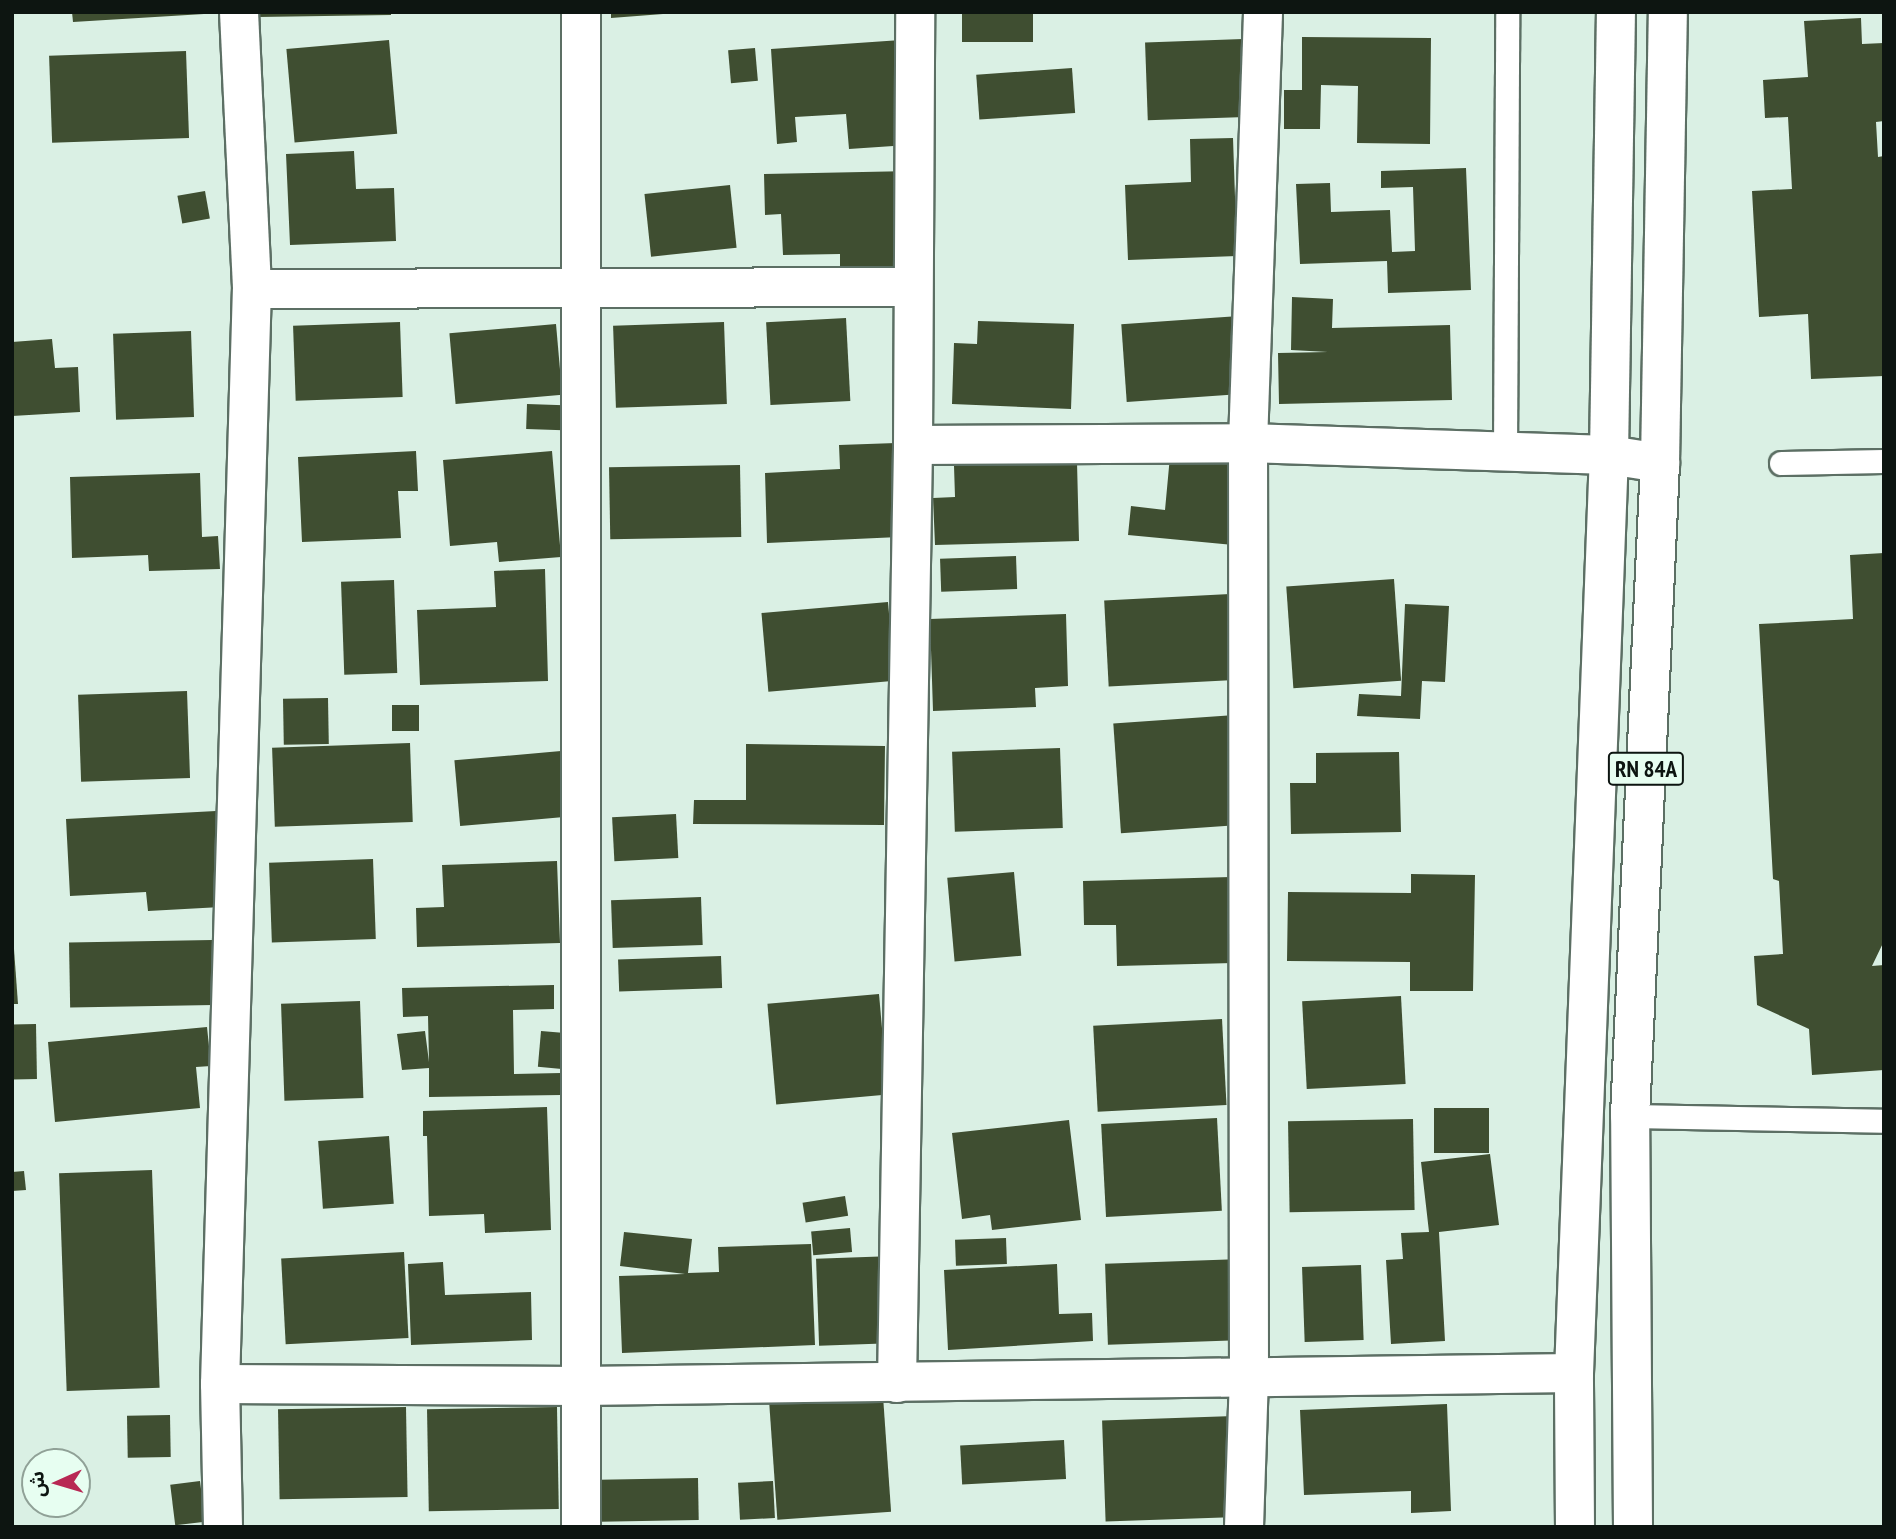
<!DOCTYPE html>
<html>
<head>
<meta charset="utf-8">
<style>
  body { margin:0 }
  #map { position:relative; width:1896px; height:1539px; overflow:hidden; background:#daf0e4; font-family:"PT Sans Narrow","Noto Sans Arabic",sans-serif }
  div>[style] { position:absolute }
  .building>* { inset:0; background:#3f4e31; transform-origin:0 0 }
  .roads { filter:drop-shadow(2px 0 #5c6f64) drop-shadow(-2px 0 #5c6f64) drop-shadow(0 2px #5c6f64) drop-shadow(0 -2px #5c6f64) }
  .service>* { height:23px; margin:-11.5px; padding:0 11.5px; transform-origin:11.5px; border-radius:11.5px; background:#fff }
  .minor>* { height:38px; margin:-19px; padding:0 19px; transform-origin:19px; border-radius:19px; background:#fff }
  .primary>* { height:38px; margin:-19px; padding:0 19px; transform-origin:19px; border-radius:19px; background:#fff }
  span { translate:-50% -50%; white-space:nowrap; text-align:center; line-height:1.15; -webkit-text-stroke:7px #e7fef1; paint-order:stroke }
  .shield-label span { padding:2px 5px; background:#e7fef1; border:2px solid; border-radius:5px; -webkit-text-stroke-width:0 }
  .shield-label { font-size:23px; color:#0d1511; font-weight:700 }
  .frame { position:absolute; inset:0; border:14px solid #0d1511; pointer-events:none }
  .north { position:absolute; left:21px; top:1448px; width:70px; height:70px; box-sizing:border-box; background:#e7fef1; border:2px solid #90a197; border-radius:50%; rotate:266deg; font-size:19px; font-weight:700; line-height:28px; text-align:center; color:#0d1511 }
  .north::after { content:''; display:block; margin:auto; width:24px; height:32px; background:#b82854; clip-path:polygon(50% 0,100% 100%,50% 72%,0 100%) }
</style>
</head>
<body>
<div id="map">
  <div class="building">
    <div style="clip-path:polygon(72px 12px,204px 12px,204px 14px,73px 22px)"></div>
    <div style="clip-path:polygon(258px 12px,391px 12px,391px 15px,258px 17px)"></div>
    <div style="clip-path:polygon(611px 12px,662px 12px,663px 14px,611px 18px)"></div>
    <div style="left:962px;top:12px;width:71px;height:30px"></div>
    <div style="clip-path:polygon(1861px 18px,1862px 44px,1884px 43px,1884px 121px,1876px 122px,1878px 157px,1884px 156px,1884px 376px,1811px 379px,1808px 314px,1759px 317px,1752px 191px,1792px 189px,1788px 117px,1765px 118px,1763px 80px,1808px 77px,1804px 21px)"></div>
    <div style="clip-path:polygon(1302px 37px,1431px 38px,1430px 144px,1357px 143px,1358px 86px,1321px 85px,1320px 129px,1284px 129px,1284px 90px,1302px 90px)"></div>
    <div style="left:1243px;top:39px;width:78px;height:98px;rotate:88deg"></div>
    <div style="left:389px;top:40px;width:94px;height:103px;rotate:85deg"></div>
    <div style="clip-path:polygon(901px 40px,908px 145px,849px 149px,846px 114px,795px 117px,797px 142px,777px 144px,771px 49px)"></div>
    <div style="left:755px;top:48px;width:33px;height:27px;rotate:85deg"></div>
    <div style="left:186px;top:51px;width:87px;height:137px;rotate:88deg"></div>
    <div style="left:1072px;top:68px;width:45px;height:96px;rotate:86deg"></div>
    <div style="clip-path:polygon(1233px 138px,1237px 256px,1128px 260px,1125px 185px,1191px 182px,1190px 139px)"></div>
    <div style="clip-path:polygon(354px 151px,356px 189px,394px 188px,396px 241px,290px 245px,286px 154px)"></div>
    <div style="clip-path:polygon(1466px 168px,1471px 290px,1388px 293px,1387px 261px,1300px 264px,1296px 184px,1330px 183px,1331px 212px,1390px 210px,1392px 252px,1415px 251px,1413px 187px,1381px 188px,1381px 171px)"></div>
    <div style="clip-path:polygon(912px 171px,914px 278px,840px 279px,840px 254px,783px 255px,781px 214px,765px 215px,764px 174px)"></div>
    <div style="left:730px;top:185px;width:63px;height:86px;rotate:84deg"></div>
    <div style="left:205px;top:191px;width:28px;height:28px;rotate:80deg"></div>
    <div style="clip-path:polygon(1292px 297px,1333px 299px,1332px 328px,1450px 325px,1452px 400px,1279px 404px,1278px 353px,1328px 352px,1291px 350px)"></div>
    <div style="left:1239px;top:316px;width:78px;height:118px;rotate:86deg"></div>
    <div style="left:846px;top:318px;width:83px;height:80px;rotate:87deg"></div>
    <div style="clip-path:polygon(978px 321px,1074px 324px,1071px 409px,952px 404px,954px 343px,977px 344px)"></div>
    <div style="left:400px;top:322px;width:75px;height:107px;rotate:88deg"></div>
    <div style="left:724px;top:322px;width:82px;height:111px;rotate:88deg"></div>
    <div style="left:556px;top:324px;width:71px;height:107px;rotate:85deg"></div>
    <div style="left:191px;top:331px;width:86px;height:78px;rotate:88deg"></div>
    <div style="clip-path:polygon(52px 339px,55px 368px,78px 367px,80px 412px,12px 416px,12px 342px)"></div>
    <div style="left:527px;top:404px;width:37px;height:25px;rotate:2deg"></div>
    <div style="clip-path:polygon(896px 443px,899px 537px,767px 543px,765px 473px,840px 469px,839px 445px)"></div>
    <div style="clip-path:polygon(416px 451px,418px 491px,398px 491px,401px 538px,302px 542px,298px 457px)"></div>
    <div style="clip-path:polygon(552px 451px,561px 557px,499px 562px,497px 542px,450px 546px,443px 460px)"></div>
    <div style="clip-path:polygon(1170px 456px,1251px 465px,1244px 546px,1128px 535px,1131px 506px,1165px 510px)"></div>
    <div style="clip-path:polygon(1077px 462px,1079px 541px,935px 545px,933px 498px,955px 497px,954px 466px)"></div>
    <div style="left:740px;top:465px;width:72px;height:131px;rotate:89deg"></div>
    <div style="clip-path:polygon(200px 473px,202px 537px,218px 536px,220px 569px,149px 571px,148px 555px,72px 558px,70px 477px)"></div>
    <div style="clip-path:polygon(1884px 553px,1884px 941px,1872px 966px,1884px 965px,1884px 1070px,1812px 1075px,1809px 1029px,1757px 1005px,1754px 956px,1783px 954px,1779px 881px,1773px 879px,1759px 624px,1853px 619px,1850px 555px)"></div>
    <div style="left:1016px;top:556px;width:33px;height:76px;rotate:88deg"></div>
    <div style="clip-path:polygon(545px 569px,548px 681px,420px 685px,417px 610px,496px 607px,494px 571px)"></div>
    <div style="left:1394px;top:579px;width:102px;height:108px;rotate:86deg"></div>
    <div style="left:394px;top:580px;width:93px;height:53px;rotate:88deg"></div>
    <div style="left:1230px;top:594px;width:86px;height:126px;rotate:87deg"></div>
    <div style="left:888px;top:602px;width:79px;height:127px;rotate:85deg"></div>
    <div style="clip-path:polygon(1405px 604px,1449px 606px,1445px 682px,1422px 681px,1420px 719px,1357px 716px,1359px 694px,1401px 696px)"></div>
    <div style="clip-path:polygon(1066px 614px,1068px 686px,1035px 688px,1036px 707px,933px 711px,930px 619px)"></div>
    <div style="left:187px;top:691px;width:87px;height:109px;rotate:88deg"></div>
    <div style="left:328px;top:698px;width:46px;height:45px;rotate:89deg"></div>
    <div style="left:392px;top:705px;width:27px;height:26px"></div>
    <div style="left:1235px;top:715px;width:110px;height:122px;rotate:86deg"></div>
    <div style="left:410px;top:743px;width:79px;height:138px;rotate:88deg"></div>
    <div style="clip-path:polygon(746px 744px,885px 746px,884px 825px,693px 824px,694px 800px,746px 800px)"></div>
    <div style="left:1060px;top:748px;width:80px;height:108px;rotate:88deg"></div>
    <div style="left:561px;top:751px;width:66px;height:107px;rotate:85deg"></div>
    <div style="clip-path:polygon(1399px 752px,1401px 832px,1291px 834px,1290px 783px,1316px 783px,1316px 753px)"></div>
    <div style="clip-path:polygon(216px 811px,221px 907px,148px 911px,146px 892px,70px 896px,66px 819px)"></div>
    <div style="left:676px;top:814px;width:44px;height:64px;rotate:87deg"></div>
    <div style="left:373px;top:859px;width:80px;height:104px;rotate:88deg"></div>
    <div style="clip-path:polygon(557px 861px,560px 943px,417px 947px,416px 908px,444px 907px,442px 865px)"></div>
    <div style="left:1014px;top:872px;width:84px;height:67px;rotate:85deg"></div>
    <div style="clip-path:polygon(1411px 874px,1475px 875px,1473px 991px,1410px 991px,1410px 962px,1287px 961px,1288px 892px,1411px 893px)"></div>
    <div style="clip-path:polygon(1231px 877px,1233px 963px,1117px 966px,1116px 925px,1084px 925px,1083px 881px)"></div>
    <div style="left:701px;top:897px;width:48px;height:90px;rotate:88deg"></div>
    <div style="clip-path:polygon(12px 922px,18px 1004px,12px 1004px)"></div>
    <div style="left:212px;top:940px;width:65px;height:143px;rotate:89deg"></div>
    <div style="left:721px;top:956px;width:32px;height:103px;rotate:88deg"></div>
    <div style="clip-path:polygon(554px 985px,554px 1009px,513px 1010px,514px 1074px,561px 1073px,561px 1095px,429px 1097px,429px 1068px,402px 1070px,397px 1034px,425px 1031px,429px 1062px,428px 1016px,403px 1017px,402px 988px)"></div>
    <div style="left:879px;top:994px;width:101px;height:112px;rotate:85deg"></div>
    <div style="left:1401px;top:996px;width:88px;height:99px;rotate:87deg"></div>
    <div style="left:360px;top:1001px;width:97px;height:79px;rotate:88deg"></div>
    <div style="left:1222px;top:1019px;width:86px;height:129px;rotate:87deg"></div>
    <div style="left:36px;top:1024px;width:55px;height:24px;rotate:89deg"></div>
    <div style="clip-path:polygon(207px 1027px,211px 1066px,196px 1067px,200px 1108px,55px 1122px,48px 1042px)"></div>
    <div style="left:541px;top:1031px;width:24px;height:36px;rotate:5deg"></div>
    <div style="clip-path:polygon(547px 1107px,551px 1230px,485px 1233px,484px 1214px,429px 1216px,427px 1136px,423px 1136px,423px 1111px)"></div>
    <div style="left:1434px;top:1108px;width:55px;height:45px"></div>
    <div style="left:1217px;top:1118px;width:93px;height:116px;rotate:87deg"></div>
    <div style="left:1413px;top:1119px;width:91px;height:125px;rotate:89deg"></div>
    <div style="clip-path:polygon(1069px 1120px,1081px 1220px,992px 1230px,990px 1215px,962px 1219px,952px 1133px)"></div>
    <div style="left:389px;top:1136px;width:68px;height:71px;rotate:86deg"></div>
    <div style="clip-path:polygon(1490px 1154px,1499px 1225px,1439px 1232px,1445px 1341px,1391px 1344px,1386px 1260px,1403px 1259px,1401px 1233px,1429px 1232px,1421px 1162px)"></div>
    <div style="left:152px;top:1170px;width:218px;height:93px;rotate:88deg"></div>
    <div style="clip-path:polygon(24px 1171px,26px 1190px,12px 1191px,12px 1172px)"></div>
    <div style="left:845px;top:1196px;width:20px;height:43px;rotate:81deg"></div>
    <div style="left:850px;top:1228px;width:24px;height:39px;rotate:85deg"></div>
    <div style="clip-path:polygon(624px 1232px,692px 1239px,688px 1273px,719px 1272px,718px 1247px,811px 1244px,815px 1345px,622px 1353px,619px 1276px,685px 1274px,620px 1266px)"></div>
    <div style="left:1006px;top:1238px;width:26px;height:51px;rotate:88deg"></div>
    <div style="left:404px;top:1252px;width:86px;height:123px;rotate:87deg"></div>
    <div style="left:894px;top:1256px;width:87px;height:78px;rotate:88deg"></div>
    <div style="left:1242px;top:1259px;width:81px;height:137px;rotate:88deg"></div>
    <div style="clip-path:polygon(443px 1262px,445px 1295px,531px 1292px,532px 1340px,411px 1345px,408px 1264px)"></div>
    <div style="clip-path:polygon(1057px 1264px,1059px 1314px,1092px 1313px,1093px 1341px,948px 1350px,944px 1270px)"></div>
    <div style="left:1361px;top:1265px;width:75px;height:59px;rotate:88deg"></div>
    <div style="left:883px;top:1396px;width:116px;height:114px;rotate:86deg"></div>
    <div style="clip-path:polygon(1447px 1404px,1451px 1511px,1411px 1513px,1411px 1491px,1304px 1495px,1300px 1410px)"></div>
    <div style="left:406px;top:1407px;width:90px;height:128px;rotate:89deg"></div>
    <div style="left:557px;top:1407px;width:102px;height:130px;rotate:89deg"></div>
    <div style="left:170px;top:1415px;width:42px;height:43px;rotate:89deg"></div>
    <div style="left:1234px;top:1416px;width:101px;height:132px;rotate:88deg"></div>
    <div style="left:1064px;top:1440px;width:39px;height:104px;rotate:87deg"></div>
    <div style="left:698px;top:1478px;width:42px;height:113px;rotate:89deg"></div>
    <div style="left:200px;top:1481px;width:41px;height:30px;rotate:83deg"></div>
    <div style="left:773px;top:1481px;width:37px;height:35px;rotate:87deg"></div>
  </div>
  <div class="roads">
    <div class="service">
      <div style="left:1505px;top:451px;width:439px;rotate:-89.7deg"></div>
      <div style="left:1781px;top:463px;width:103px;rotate:-1.1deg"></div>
      <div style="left:1630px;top:1116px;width:254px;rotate:1.1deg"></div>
    </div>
    <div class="minor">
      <div style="left:239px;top:12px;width:277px;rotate:87.3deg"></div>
      <div style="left:581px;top:12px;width:1515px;rotate:90deg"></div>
      <div style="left:913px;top:445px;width:335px;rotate:-0.3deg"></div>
      <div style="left:1248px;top:443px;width:361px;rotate:1.9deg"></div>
      <div style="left:1609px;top:455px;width:52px;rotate:8.9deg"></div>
      <div style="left:897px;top:1383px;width:938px;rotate:-89.02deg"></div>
      <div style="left:913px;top:445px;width:433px;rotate:-89.7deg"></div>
      <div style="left:220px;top:1384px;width:361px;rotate:0.3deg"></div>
      <div style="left:581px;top:1386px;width:993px;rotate:-0.75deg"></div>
      <div style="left:223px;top:1527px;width:143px;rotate:-91.2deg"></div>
      <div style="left:220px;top:1384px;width:1095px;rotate:-88.33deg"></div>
      <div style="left:252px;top:289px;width:661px;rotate:-0.17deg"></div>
      <div style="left:1244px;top:1527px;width:148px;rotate:-88.1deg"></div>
      <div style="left:1249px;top:1379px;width:936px;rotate:-90.06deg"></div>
      <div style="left:1248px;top:443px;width:431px;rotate:-88deg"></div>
    </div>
    <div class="primary">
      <div style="left:1575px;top:1527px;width:154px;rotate:-90.4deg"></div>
      <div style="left:1574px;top:1373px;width:919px;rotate:-87.82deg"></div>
      <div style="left:1609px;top:455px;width:443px;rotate:-89.1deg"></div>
      <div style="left:1633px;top:1527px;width:411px;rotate:-90.4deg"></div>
      <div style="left:1630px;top:1116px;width:654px;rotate:-87.37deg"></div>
      <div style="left:1660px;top:463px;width:451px;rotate:-89deg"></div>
    </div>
  </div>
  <div class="shield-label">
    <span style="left:1646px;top:769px">RN 84A</span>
  </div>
  <div class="frame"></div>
  <div class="north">ش</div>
</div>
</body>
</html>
